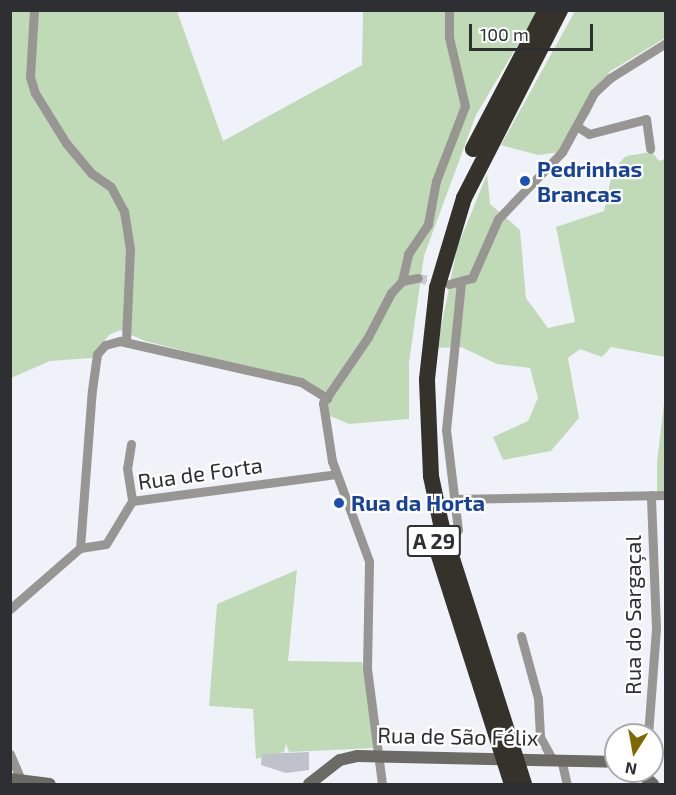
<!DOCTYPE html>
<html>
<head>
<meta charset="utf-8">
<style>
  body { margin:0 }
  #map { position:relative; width:676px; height:795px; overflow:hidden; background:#f0f2fa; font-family:"Exo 2",sans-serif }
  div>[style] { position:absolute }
  .green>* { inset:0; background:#c0dab8 }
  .building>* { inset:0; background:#bfc2ca }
  .minor-tunnel>* { height:9px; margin-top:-4.5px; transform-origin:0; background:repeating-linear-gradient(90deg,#c9cbd2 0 9px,transparent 0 13.5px) }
  .minor>* { height:9px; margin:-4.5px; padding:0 4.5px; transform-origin:4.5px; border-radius:4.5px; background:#979693 }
  .secondary>* { height:12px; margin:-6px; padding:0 6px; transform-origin:6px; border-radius:6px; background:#6c6a65 }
  .motorway>* { height:16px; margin:-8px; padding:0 8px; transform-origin:8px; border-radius:8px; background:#35322c }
  .dots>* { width:16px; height:16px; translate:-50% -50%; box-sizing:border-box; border:3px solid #fff; border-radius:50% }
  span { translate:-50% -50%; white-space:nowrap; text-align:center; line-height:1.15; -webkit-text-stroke:4.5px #fff; paint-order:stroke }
  .shield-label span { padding:2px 4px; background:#fff; border:2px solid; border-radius:4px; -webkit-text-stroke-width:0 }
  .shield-label { font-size:21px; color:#2e2f32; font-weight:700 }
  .transit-label { font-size:22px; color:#164399; font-weight:700 }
  .left { translate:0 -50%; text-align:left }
  .street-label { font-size:22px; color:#2e2f32 }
  .frame { position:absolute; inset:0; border:12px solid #2e2f32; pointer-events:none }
  .north { position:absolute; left:604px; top:723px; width:60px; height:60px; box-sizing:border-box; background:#fff; border:2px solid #abacad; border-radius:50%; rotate:191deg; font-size:16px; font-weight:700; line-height:24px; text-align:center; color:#2e2f32 }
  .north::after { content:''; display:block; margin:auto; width:21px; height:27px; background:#806800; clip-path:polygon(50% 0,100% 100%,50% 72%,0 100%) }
  .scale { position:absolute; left:469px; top:24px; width:124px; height:27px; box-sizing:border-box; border:3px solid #2e2f32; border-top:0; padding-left:8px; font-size:18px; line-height:21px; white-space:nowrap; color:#2e2f32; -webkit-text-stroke:4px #fff; paint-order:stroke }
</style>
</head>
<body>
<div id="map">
  <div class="green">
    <div style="clip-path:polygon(11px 11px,177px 11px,223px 141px,362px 65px,363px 11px,538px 11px,476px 115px,424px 256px,409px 363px,409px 419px,349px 424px,330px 416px,328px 402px,312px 383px,145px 341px,120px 330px,109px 335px,92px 358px,50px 361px,11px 378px)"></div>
    <div style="clip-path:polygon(575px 11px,665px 11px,665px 38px,609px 72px,589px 115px,561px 152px,538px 155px,501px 145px)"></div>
    <div style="clip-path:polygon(652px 152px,659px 161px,665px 159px,665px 357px,611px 347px,602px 357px,580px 349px,568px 358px,579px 418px,551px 451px,503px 460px,493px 437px,528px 421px,538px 398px,530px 368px,497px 364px,461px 347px,437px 348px,457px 248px,487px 174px,490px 204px,520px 230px,526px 298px,548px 328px,575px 322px,556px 227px,604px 211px,613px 169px,626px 156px)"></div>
    <div style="clip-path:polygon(665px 395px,665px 492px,657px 492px,657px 463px)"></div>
    <div style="clip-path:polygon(297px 570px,288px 661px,362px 662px,375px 748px,289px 752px,286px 744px,284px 752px,256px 759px,253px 709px,209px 706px,217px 604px)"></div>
  </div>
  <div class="building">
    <div style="clip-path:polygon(309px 752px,309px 770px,286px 773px,261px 765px,262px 754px)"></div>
  </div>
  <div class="minor-tunnel">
    <div style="left:418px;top:278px;width:23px;rotate:10deg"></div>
  </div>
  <div class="minor">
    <div style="left:34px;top:10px;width:67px;rotate:93.4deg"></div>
    <div style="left:30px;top:77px;width:17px;rotate:73deg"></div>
    <div style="left:35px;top:93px;width:59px;rotate:58.2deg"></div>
    <div style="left:66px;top:143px;width:39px;rotate:50deg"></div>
    <div style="left:91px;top:173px;width:24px;rotate:35deg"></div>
    <div style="left:111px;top:187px;width:27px;rotate:62deg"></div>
    <div style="left:124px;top:211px;width:38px;rotate:81deg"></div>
    <div style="left:130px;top:249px;width:93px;rotate:92.5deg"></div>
    <div style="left:578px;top:127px;width:13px;rotate:32deg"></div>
    <div style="left:589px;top:134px;width:59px;rotate:-14.7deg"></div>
    <div style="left:646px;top:119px;width:30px;rotate:82deg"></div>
    <div style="left:402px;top:281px;width:28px;rotate:-77deg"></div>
    <div style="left:408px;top:254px;width:36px;rotate:-56deg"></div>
    <div style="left:428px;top:224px;width:44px;rotate:-79.5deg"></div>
    <div style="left:436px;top:181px;width:80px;rotate:-68.9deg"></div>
    <div style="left:465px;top:106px;width:71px;rotate:-103.1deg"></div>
    <div style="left:449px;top:37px;width:27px;rotate:-90deg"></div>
    <div style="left:449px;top:284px;width:24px;rotate:-15deg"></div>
    <div style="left:472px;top:278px;width:64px;rotate:-66.2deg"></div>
    <div style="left:498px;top:219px;width:93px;rotate:-46.3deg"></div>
    <div style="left:562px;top:152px;width:67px;rotate:-61.5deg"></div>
    <div style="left:594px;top:93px;width:22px;rotate:-43deg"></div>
    <div style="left:610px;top:78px;width:66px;rotate:-32deg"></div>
    <div style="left:131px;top:444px;width:24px;rotate:99deg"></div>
    <div style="left:127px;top:468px;width:33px;rotate:81deg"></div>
    <div style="left:453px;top:499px;width:213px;rotate:-1.1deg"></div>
    <div style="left:458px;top:530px;width:101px;rotate:-96.8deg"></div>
    <div style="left:446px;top:430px;width:149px;rotate:-84.2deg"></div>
    <div style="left:80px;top:548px;width:158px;rotate:-85.7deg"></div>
    <div style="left:92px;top:390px;width:36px;rotate:-82deg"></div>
    <div style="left:97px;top:354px;width:12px;rotate:-48deg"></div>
    <div style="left:105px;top:345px;width:16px;rotate:-15deg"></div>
    <div style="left:120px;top:341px;width:186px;rotate:12.8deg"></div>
    <div style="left:301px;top:382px;width:31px;rotate:32deg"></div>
    <div style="left:80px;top:548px;width:26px;rotate:-9deg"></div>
    <div style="left:106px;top:544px;width:50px;rotate:-58.8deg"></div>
    <div style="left:132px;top:501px;width:206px;rotate:-7.5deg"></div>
    <div style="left:10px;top:609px;width:93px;rotate:-41.1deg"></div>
    <div style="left:521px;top:636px;width:64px;rotate:74.7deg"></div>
    <div style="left:538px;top:698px;width:39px;rotate:87deg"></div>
    <div style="left:540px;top:737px;width:25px;rotate:61deg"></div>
    <div style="left:648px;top:735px;width:107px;rotate:-85.7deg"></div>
    <div style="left:656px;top:628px;width:133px;rotate:-92.2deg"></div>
    <div style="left:10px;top:754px;width:33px;rotate:67deg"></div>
    <div style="left:561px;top:759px;width:26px;rotate:77deg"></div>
    <div style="left:382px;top:784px;width:117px;rotate:-97.4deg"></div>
    <div style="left:367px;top:668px;width:107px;rotate:-88.9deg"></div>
    <div style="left:369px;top:561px;width:107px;rotate:-110.3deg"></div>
    <div style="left:332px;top:461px;width:59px;rotate:-98.8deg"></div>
    <div style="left:323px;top:403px;width:80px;rotate:-55.7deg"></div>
    <div style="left:368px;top:337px;width:50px;rotate:-62.4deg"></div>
    <div style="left:391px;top:293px;width:16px;rotate:-47deg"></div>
    <div style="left:402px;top:281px;width:16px;rotate:-11deg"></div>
  </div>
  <div class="secondary">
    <div style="left:638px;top:771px;width:20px;rotate:41deg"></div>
    <div style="left:10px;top:779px;width:40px;rotate:7.1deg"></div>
    <div style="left:309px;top:784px;width:39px;rotate:-38deg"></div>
    <div style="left:340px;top:760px;width:17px;rotate:-13deg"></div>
    <div style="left:357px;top:756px;width:259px;rotate:1.3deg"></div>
  </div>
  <div class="motorway">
    <div style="left:473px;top:149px;width:157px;rotate:-62.3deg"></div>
    <div style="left:434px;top:540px;width:256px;rotate:72.3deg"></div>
    <div style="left:524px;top:784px;width:273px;rotate:-107.7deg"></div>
    <div style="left:441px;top:524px;width:49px;rotate:-101.8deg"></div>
    <div style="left:431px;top:476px;width:97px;rotate:-92.4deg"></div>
    <div style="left:427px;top:379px;width:92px;rotate:-83.7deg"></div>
    <div style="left:437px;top:288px;width:94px;rotate:-73.3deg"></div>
    <div style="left:464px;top:198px;width:211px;rotate:-62.9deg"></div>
  </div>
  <div class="dots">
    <div style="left:525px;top:181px;background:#1a4fb4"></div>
    <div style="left:339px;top:503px;background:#1a4fb4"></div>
  </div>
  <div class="shield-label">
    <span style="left:434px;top:541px">A 29</span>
  </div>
  <div class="transit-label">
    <span class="left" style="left:537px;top:181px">Pedrinhas<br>Brancas</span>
    <span class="left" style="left:351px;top:503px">Rua da Horta</span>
  </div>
  <div class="street-label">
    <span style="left:200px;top:473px;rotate:-8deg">Rua de Forta</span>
    <span style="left:633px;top:615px;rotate:-90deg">Rua do Sargaçal</span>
    <span style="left:458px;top:736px;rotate:1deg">Rua de São Félix</span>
  </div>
  <div class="frame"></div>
  <div class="north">N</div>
  <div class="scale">100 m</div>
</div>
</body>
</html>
